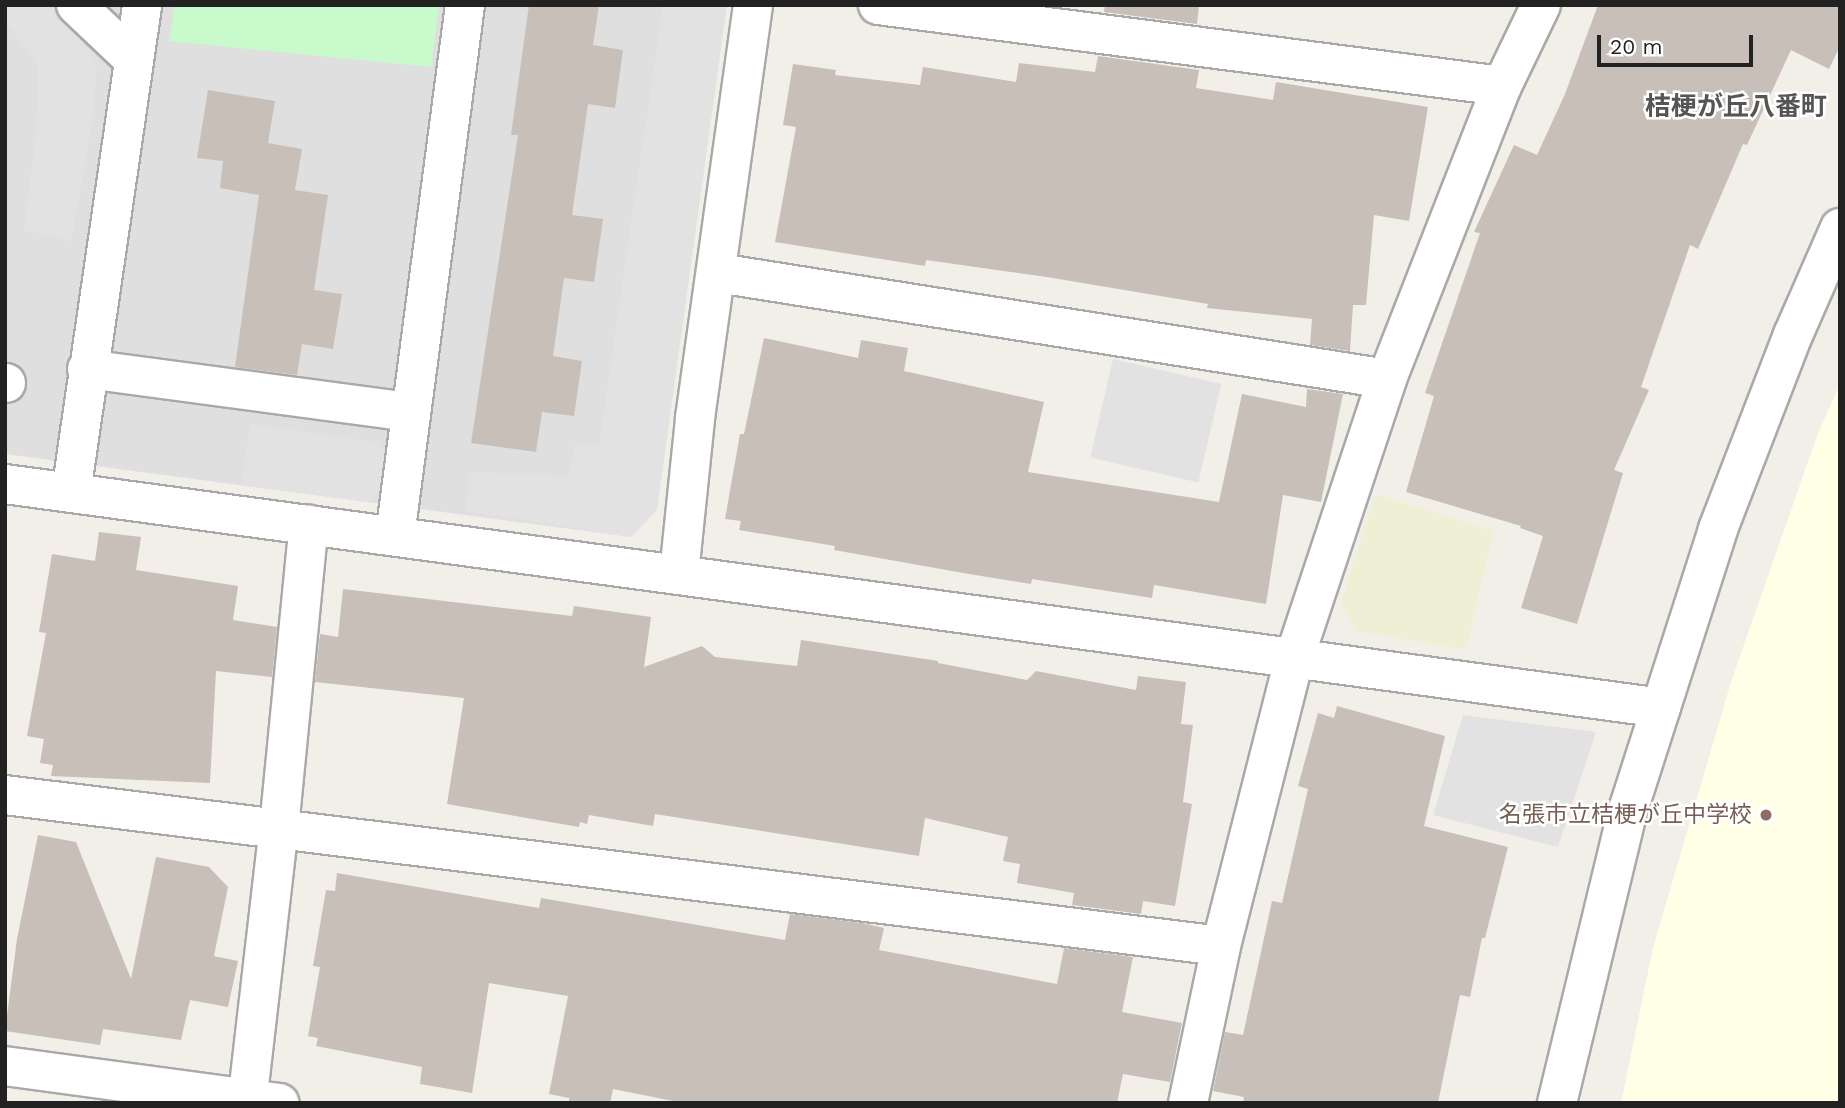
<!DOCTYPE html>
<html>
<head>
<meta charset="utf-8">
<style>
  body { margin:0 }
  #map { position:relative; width:1845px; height:1108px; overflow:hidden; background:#f2efe9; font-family:"Work Sans","Noto Sans JP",sans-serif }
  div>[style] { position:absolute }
  .residential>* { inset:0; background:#e0dfdf }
  .education>* { inset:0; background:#ffffe5 }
  .farmland>* { inset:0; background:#eef0d5 }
  .park>* { inset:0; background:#c8facc }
  .parking>* { inset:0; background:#e2e2e2; transform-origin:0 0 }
  .building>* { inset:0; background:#c7bfb8 }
  .roads { filter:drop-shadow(2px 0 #a9a9a9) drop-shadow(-2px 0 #a9a9a9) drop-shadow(0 2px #a9a9a9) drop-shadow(0 -2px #a9a9a9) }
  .minor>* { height:38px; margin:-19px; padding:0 19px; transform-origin:19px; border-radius:19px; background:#fff }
  .dots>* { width:19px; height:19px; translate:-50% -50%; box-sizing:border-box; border:4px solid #fff; border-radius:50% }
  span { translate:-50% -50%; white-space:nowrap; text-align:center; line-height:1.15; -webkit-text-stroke:5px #fff; paint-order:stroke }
  .education-label { font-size:23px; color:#785e54 }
  .right { translate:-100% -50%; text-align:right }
  .quarter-label { font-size:26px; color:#555; font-weight:700 }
  .frame { position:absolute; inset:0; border:7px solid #222; pointer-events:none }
  .scale { position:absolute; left:1597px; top:35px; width:156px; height:32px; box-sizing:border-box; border:4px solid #222; border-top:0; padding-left:9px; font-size:21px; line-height:24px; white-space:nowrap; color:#222; -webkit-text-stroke:5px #fff; paint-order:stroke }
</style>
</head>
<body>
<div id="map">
  <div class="residential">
    <div style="clip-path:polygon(5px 5px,724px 5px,657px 509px,631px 537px,5px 454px)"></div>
  </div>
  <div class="education">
    <div style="clip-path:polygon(1840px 384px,1840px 1103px,1621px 1103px,1653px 948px,1731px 682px,1817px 436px)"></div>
  </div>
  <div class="farmland">
    <div style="clip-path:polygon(1375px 494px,1494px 531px,1466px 650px,1355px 631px,1341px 602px)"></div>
  </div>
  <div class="park">
    <div style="clip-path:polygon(175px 5px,439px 5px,431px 67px,169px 41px)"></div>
  </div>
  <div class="parking">
    <div style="clip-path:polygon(5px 5px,58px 5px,97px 65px,93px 117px,71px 241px,24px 230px,36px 135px,39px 66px,5px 20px)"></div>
    <div style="clip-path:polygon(663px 5px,727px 5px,657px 510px,631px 537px,466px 511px,469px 472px,569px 476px,575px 444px,599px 446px)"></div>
    <div style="left:1113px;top:359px;width:111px;height:101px;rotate:13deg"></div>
    <div style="clip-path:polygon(250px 424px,376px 442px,389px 459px,386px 489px,368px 502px,241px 485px)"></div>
    <div style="clip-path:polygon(1463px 715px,1596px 732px,1558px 847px,1433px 815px)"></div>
  </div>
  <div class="building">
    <div style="clip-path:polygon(529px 5px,599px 5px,593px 45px,623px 50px,615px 108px,588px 104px,572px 215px,603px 219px,594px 282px,564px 278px,553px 356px,582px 361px,574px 416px,542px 412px,536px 452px,471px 443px,518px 135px,511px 135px)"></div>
    <div style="clip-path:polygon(1105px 5px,1199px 5px,1197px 24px,1104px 12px)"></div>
    <div style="clip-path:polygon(1598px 5px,1840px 5px,1840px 46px,1829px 69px,1791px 50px,1747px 145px,1743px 144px,1698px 249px,1690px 245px,1641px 387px,1649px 390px,1614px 470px,1623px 473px,1577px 624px,1521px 608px,1543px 536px,1520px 528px,1521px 526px,1406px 492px,1434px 396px,1425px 393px,1480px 233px,1474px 232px,1514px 145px,1537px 155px,1565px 94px)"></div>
    <div style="clip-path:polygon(1098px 56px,1199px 70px,1196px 88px,1273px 100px,1276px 82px,1428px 107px,1409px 221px,1374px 215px,1366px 305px,1353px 305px,1350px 351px,1310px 345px,1312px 319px,1207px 308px,1208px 304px,1047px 277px,926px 260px,925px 266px,775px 242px,796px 127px,783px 125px,793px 64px,836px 70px,835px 75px,920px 85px,923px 67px,1016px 82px,1019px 63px,1095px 72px)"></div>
    <div style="clip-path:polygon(208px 90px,275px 101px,268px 143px,302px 149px,295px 190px,328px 195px,314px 290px,342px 294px,333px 349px,302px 344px,297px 375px,235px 367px,259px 195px,220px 188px,223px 161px,197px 158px)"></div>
    <div style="clip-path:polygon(764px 338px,858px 358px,861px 340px,908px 348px,904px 371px,1044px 402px,1028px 472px,1219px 502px,1242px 394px,1306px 407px,1307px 389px,1343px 394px,1321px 502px,1283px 495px,1266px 604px,1154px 585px,1152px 598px,1032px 579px,1031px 584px,969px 574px,834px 550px,835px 546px,739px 530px,741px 521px,725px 519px,740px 434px,744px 434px)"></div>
    <div style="clip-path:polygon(99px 532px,141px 537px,136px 570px,238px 586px,233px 620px,277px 627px,272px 677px,216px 671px,210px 783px,51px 776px,53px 765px,40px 763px,44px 739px,27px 736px,46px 633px,39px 632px,52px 554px,95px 561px)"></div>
    <div style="clip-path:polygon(343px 589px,572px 616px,574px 606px,651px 617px,644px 667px,702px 646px,715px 657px,797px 666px,801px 640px,938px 661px,938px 663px,1027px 680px,1036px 671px,1136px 690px,1138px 676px,1186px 682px,1181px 724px,1193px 725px,1183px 802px,1192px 804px,1175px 906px,1143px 901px,1141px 914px,1072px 905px,1074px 893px,1017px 883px,1020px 864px,1003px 861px,1008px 837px,925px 818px,919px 856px,655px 814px,653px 826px,589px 815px,587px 824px,580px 822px,579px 827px,447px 804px,464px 698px,315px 682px,320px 634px,338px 637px)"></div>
    <div style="clip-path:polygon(1337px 706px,1445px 736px,1424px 826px,1508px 847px,1485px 938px,1482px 938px,1470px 997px,1460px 995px,1438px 1103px,1243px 1103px,1244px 1097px,1213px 1091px,1225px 1032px,1243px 1035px,1272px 901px,1282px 903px,1308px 789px,1298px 786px,1318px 713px,1334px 718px)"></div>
    <div style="clip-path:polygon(38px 835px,76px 842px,131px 979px,156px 857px,209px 867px,228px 887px,214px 956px,238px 961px,228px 1007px,190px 1000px,181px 1040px,103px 1029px,100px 1045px,5px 1031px,17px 939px)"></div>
    <div style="clip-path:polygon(337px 873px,539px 908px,541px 898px,785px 940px,790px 914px,862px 923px,884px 928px,879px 950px,1057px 984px,1064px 948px,1133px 957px,1122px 1012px,1182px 1023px,1170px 1082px,1123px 1074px,1117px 1103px,683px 1103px,613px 1089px,610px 1103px,569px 1103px,569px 1098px,549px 1094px,568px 996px,489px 983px,472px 1093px,420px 1084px,422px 1067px,316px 1046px,318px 1038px,308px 1036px,320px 967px,313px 966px,326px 890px,335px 891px)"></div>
  </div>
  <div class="roads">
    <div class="minor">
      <div style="left:76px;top:5px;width:79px;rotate:43.5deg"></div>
      <div style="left:878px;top:5px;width:629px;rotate:7.4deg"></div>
      <div style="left:718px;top:273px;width:677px;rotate:9deg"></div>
      <div style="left:87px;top:369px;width:327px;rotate:7.6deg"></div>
      <div style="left:5px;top:383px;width:1px"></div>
      <div style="left:5px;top:484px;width:1671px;rotate:7.7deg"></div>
      <div style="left:71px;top:493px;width:493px;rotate:-81.7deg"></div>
      <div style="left:395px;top:536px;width:536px;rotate:-82.49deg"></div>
      <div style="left:679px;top:574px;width:157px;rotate:-84.1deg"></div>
      <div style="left:695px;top:418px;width:417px;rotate:-82deg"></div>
      <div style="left:5px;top:795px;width:1225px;rotate:7.08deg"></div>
      <div style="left:5px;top:1066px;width:277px;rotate:7.7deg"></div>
      <div style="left:247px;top:1103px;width:277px;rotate:-83.4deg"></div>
      <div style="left:279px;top:828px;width:305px;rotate:-84.4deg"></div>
      <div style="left:1188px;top:1103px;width:160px;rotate:-78.1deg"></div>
      <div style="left:1221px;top:946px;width:296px;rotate:-75.7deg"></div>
      <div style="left:1294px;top:659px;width:295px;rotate:-71.6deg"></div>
      <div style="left:1387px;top:379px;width:315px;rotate:-68.6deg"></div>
      <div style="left:1502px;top:86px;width:90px;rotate:-64.3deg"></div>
      <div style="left:1557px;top:1103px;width:301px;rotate:-76.4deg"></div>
      <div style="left:1628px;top:810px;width:295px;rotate:-72.2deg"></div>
      <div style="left:1718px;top:529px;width:208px;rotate:-68.9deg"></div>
      <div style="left:1793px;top:335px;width:117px;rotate:-66.3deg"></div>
    </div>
  </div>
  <div class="dots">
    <div style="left:1766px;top:815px;background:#8d6e63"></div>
  </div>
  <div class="education-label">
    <span class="right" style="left:1752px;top:815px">名張市立桔梗が丘中学校</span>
  </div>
  <div class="quarter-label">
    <span style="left:1736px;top:107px">桔梗が丘八番町</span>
  </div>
  <div class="frame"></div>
  <div class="scale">20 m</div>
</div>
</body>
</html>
